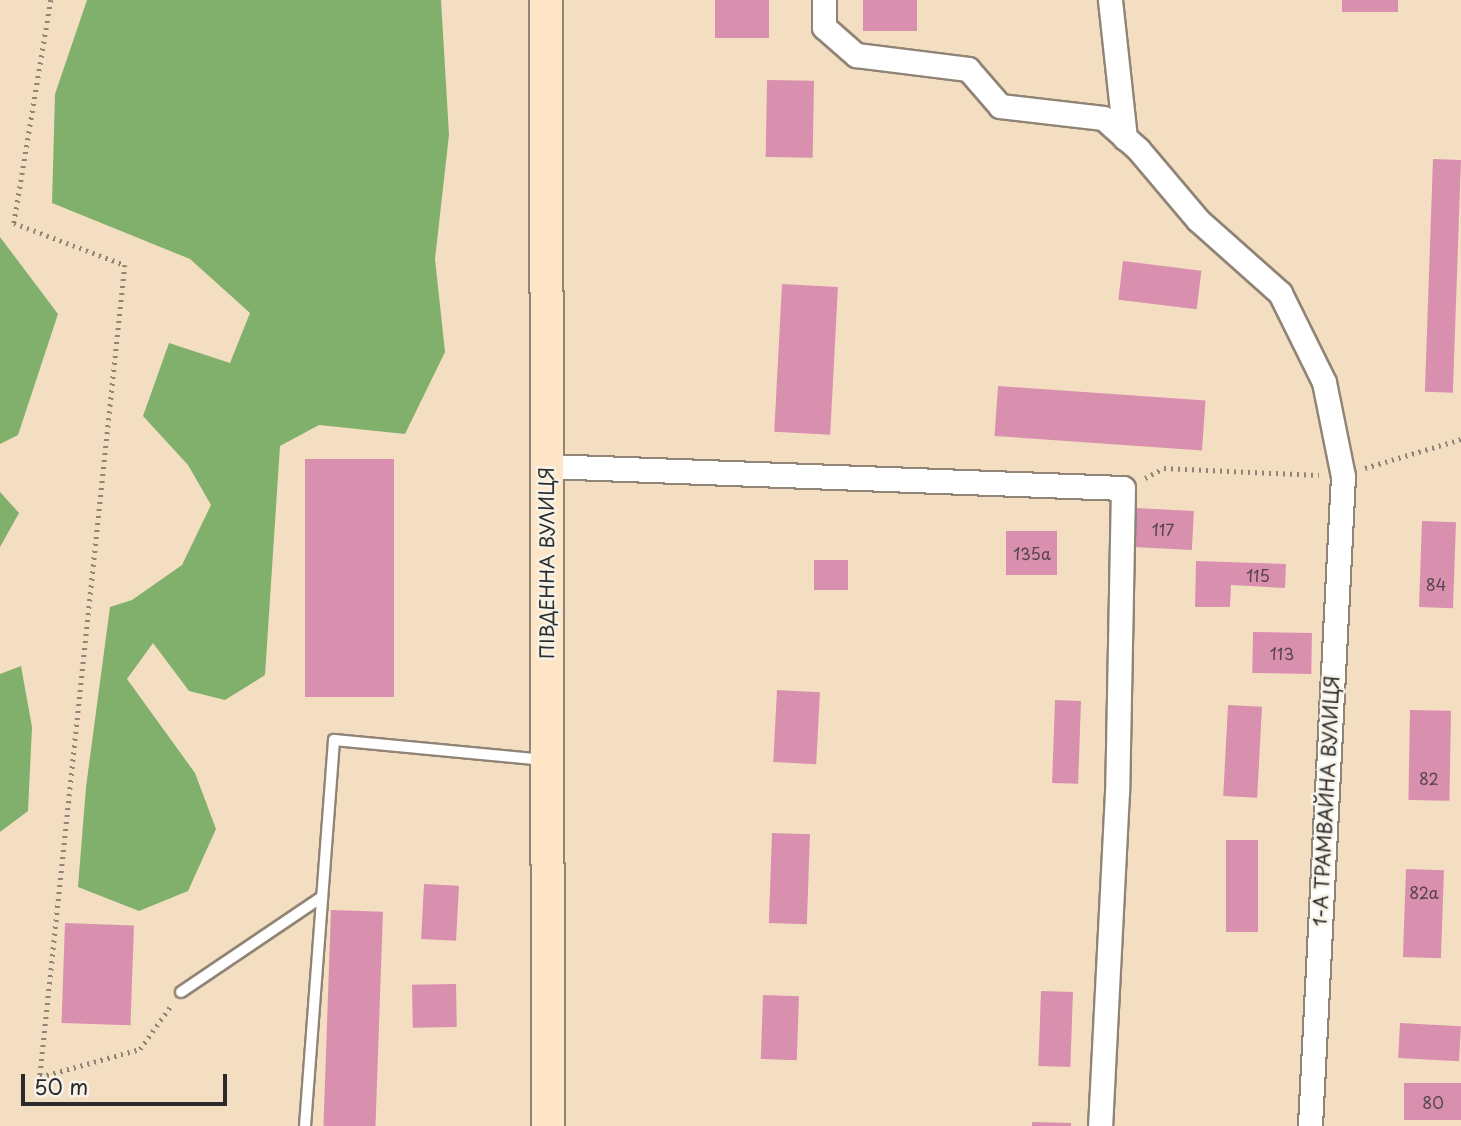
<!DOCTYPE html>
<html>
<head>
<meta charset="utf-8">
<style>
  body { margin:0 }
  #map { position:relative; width:1461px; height:1126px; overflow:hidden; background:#f4dec2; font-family:"Playpen Sans",sans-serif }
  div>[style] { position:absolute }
  .forest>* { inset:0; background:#80b06b }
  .building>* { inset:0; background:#d990ae; transform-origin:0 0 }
  .path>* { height:4.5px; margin-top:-2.25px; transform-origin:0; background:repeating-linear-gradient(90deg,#908476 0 2px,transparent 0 7px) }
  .roads { filter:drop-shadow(2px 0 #908476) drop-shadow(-2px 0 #908476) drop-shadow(0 2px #908476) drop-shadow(0 -2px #908476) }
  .lane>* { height:10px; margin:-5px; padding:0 5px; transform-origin:5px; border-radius:5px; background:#fff }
  .street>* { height:23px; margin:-11.5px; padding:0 11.5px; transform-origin:11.5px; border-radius:11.5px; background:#fff }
  .secondary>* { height:32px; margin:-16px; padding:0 16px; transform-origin:16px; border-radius:16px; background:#fde5c5 }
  span { translate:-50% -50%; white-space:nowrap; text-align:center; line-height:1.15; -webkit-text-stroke:5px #f7f3e8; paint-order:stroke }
  .number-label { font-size:16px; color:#56444c }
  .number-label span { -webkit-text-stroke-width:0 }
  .street-label { font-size:19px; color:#2b2b2b }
  .scale { position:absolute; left:21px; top:1074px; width:206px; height:32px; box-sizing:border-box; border:4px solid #2b2b2b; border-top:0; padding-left:9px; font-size:21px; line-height:24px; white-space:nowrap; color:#2b2b2b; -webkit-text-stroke:5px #f7f3e8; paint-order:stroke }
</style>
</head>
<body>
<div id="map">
  <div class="forest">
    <div style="clip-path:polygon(87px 0,441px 0,449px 135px,435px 259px,445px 352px,405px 434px,319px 425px,280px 446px,265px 675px,225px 700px,189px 691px,153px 643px,127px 679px,195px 773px,216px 829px,188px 891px,139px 911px,78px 887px,86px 787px,110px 607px,132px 600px,182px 565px,211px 505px,188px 465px,143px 416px,169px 343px,230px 363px,250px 313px,190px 259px,52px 203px,55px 94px)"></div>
    <div style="clip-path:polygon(0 237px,58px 314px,18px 435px,0 444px)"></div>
    <div style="clip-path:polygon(0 492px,19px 513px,0 547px)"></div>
    <div style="clip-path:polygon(21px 666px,32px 727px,28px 811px,0 832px,0 674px)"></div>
  </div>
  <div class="building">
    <div style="left:715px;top:0;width:54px;height:38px"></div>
    <div style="left:863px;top:0;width:54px;height:31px"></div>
    <div style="left:1342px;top:0;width:56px;height:12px"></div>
    <div style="left:767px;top:80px;width:47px;height:77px;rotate:1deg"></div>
    <div style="left:1433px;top:159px;width:28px;height:233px;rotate:2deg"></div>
    <div style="left:1123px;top:261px;width:79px;height:39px;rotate:7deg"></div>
    <div style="left:782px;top:284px;width:56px;height:148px;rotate:3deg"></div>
    <div style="left:998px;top:386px;width:208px;height:50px;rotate:4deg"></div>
    <div style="left:305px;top:459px;width:89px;height:238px"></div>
    <div style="left:1135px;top:508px;width:59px;height:39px;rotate:3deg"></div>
    <div style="left:1422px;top:521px;width:34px;height:86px;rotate:2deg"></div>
    <div style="left:1006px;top:531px;width:51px;height:44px"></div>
    <div style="left:814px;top:560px;width:34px;height:30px"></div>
    <div style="clip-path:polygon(1196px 561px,1286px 564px,1285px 588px,1231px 585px,1230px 607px,1195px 607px)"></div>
    <div style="left:1253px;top:632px;width:59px;height:41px;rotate:1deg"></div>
    <div style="left:777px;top:690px;width:43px;height:72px;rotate:3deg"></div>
    <div style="left:1055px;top:700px;width:26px;height:83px;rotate:2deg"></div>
    <div style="left:1228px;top:705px;width:34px;height:91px;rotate:3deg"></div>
    <div style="left:1410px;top:710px;width:41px;height:90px;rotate:1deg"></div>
    <div style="left:772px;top:833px;width:38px;height:90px;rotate:2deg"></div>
    <div style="left:1226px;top:840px;width:32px;height:92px"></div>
    <div style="left:1406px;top:869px;width:38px;height:88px;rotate:2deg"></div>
    <div style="left:424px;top:884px;width:35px;height:55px;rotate:3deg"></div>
    <div style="left:331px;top:910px;width:52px;height:216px;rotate:2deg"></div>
    <div style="left:65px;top:923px;width:69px;height:100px;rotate:2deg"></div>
    <div style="left:456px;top:984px;width:43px;height:44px;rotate:89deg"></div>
    <div style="left:1041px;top:991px;width:32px;height:75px;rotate:2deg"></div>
    <div style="left:763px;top:995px;width:36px;height:64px;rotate:2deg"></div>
    <div style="left:1400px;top:1023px;width:61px;height:35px;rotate:3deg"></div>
    <div style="left:1461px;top:1083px;width:37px;height:57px;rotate:90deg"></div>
    <div style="clip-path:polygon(1032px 1122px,1071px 1123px,1071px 1126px,1032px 1126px)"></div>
  </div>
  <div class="path">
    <div style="left:51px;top:0;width:226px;rotate:99.4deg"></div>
    <div style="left:14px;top:223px;width:119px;rotate:20.7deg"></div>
    <div style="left:125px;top:265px;width:816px;rotate:95.98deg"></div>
    <div style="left:40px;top:1077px;width:104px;rotate:-15.6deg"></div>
    <div style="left:140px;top:1049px;width:52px;rotate:-54.5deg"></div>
    <div style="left:1365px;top:468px;width:100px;rotate:-16.8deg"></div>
    <div style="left:1145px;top:478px;width:21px;rotate:-28deg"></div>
    <div style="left:1164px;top:468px;width:155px;rotate:2.6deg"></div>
  </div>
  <div class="roads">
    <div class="lane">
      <div style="left:181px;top:992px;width:170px;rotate:-34deg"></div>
      <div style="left:305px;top:1126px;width:387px;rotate:-85.7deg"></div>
      <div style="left:334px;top:740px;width:212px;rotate:5.4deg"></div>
    </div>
    <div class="street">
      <div style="left:824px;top:0;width:27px;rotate:90deg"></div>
      <div style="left:824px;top:27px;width:43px;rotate:41.2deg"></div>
      <div style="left:856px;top:55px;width:113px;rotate:7.1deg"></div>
      <div style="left:968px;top:69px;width:49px;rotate:49.1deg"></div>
      <div style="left:1000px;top:106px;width:104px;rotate:6.6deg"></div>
      <div style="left:1103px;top:118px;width:47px;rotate:41.5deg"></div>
      <div style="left:1138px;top:149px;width:93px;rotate:49.8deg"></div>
      <div style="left:1198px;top:220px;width:110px;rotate:41.7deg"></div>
      <div style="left:1280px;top:293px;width:99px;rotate:63.7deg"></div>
      <div style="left:1324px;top:382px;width:96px;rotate:78.6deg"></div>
      <div style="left:1343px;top:476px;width:651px;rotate:92.91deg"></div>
      <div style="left:1110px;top:0;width:139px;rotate:83.8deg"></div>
      <div style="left:547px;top:466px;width:576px;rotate:2.19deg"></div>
      <div style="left:1123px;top:488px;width:304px;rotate:91.1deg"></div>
      <div style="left:1117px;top:792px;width:334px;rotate:92.9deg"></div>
    </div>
    <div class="secondary">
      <div style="left:546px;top:0;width:1126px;rotate:89.9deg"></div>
    </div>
  </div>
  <div class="number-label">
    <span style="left:1163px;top:529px">117</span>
    <span style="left:1032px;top:553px">135а</span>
    <span style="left:1258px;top:575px">115</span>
    <span style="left:1436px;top:584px">84</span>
    <span style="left:1282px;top:653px">113</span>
    <span style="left:1429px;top:778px">82</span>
    <span style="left:1424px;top:892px">82а</span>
    <span style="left:1433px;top:1102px">80</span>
  </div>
  <div class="street-label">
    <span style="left:547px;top:563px;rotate:-90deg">ПІВДЕННА ВУЛИЦЯ</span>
    <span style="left:1326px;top:801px;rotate:-87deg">1-А ТРАМВАЙНА ВУЛИЦЯ</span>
  </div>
  <div class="scale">50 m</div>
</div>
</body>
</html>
